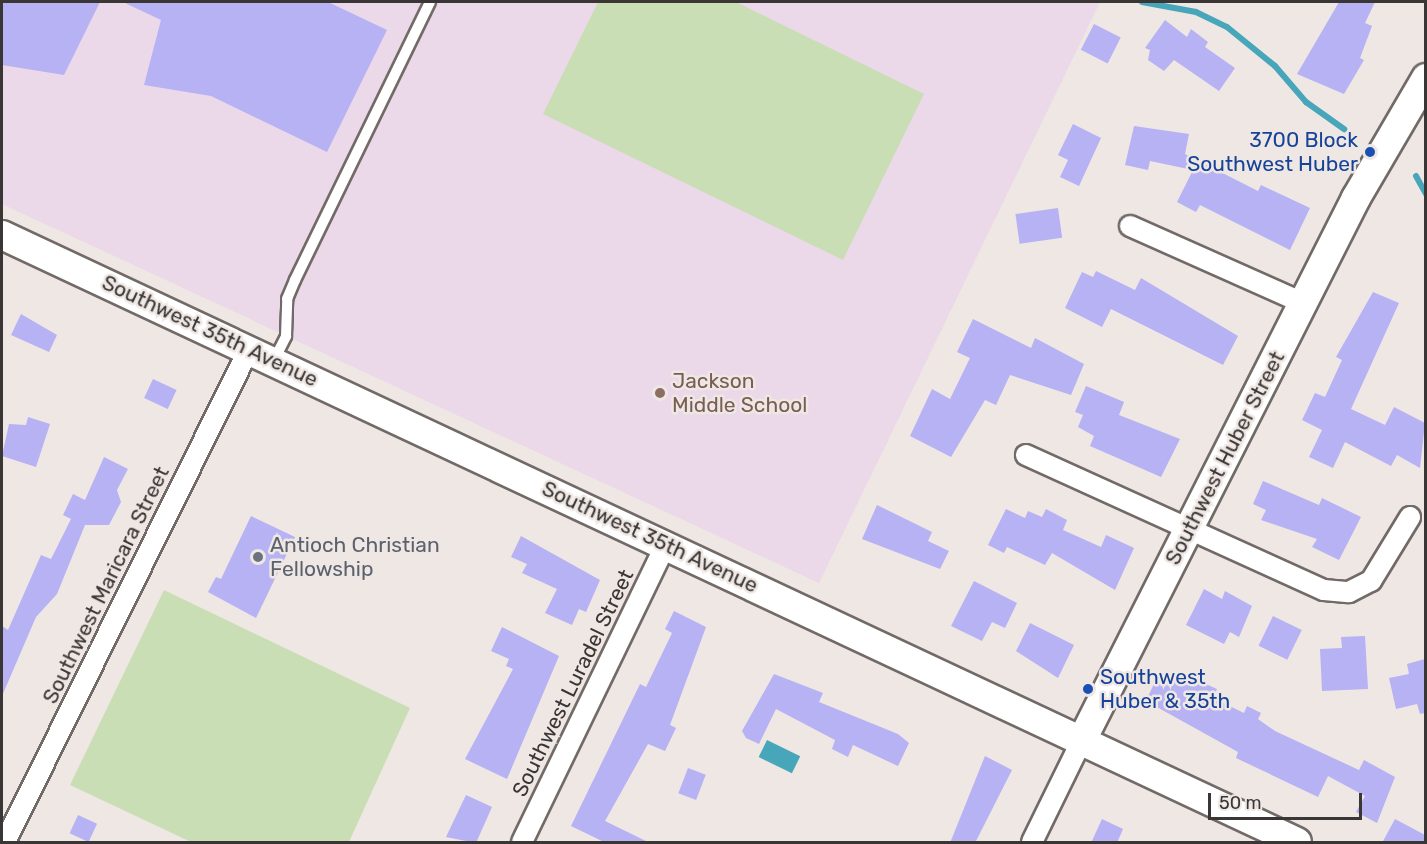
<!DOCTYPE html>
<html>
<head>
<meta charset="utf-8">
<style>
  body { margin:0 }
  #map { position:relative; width:1427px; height:844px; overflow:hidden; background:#efe7e3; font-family:Rubik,sans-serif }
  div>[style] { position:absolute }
  .education>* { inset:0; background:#ebd8e8 }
  .green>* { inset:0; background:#cadeb6 }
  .water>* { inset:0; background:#47a6b9; transform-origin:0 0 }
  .stream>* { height:6px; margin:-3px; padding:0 3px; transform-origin:3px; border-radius:3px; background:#47a6b9 }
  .building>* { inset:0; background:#b6b2f3; transform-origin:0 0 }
  .roads { filter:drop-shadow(2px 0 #716a67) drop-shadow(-2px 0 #716a67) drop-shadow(0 2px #716a67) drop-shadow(0 -2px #716a67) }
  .lane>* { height:10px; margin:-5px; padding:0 5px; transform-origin:5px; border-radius:5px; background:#fff }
  .street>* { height:20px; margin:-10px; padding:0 10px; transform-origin:10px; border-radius:10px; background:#fff }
  .secondary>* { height:28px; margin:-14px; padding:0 14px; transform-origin:14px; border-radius:14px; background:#fff }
  .dots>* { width:16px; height:16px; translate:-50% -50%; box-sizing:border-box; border:3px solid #efe7e3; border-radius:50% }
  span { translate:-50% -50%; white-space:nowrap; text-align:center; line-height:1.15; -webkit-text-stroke:5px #efe7e3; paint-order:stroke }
  .transit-label { font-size:21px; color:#164399 }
  .right { translate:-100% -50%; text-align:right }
  .left { translate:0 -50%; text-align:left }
  .street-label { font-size:21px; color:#393635 }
  .education-label { font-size:21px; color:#785e54 }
  .worship-label { font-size:21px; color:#5b616d }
  .frame { position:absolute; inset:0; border:3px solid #393635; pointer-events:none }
  .scale { position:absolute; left:1208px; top:793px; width:154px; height:27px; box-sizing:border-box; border:3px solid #393635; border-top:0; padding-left:8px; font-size:18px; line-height:21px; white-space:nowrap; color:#393635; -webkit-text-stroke:4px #efe7e3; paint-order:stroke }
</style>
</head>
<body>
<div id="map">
  <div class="education">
    <div style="clip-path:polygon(2px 2px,1100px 2px,819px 583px,2px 204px)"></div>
  </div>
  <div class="green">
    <div style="clip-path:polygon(598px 2px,736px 2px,924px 94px,843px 260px,543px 114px)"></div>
    <div style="clip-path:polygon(164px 590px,410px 708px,349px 842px,191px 842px,70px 785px)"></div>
  </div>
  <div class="water">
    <div style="left:767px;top:740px;width:37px;height:19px;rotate:26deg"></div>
  </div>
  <div class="stream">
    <div style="left:1142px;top:2px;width:55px;rotate:10.5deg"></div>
    <div style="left:1196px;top:12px;width:34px;rotate:26deg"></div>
    <div style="left:1227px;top:27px;width:62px;rotate:39.1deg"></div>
    <div style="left:1275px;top:66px;width:48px;rotate:49.3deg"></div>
    <div style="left:1306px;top:102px;width:47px;rotate:35.4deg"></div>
    <div style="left:1416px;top:176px;width:21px;rotate:61deg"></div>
  </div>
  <div class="building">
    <div style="clip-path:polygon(2px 2px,100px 2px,64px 75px,2px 65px)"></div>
    <div style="clip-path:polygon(123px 2px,328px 2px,387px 30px,327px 152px,211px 96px,144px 85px,161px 20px)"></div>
    <div style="clip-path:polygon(1339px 2px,1375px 2px,1365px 23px,1372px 26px,1360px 58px,1364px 60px,1344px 94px,1297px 74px)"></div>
    <div style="clip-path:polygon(1165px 20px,1187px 37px,1191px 29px,1208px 42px,1205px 47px,1235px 68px,1219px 91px,1174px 60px,1164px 71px,1148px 60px,1150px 50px,1145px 48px)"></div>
    <div style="left:1094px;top:24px;width:30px;height:29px;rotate:27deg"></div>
    <div style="clip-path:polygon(1073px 124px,1101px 138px,1079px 186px,1060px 177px,1068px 160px,1058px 155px)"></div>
    <div style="clip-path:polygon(1134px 126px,1189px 134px,1185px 154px,1258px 191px,1261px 185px,1310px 208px,1290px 250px,1200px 205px,1196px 212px,1177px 202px,1193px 170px,1150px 161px,1148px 170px,1125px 165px)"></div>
    <div style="left:1058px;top:208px;width:30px;height:43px;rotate:82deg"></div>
    <div style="clip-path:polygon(1096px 271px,1135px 290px,1141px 278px,1238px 336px,1223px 365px,1111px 309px,1102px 327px,1065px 308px,1082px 272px,1093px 277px)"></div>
    <div style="clip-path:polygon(1373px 292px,1399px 303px,1351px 409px,1385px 425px,1394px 407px,1425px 423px,1420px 468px,1397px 455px,1391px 466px,1345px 442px,1333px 468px,1309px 457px,1322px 430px,1302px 420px,1315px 393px,1325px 397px,1342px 360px,1336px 357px)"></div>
    <div style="clip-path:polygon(21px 314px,57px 335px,49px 352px,11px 335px)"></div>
    <div style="clip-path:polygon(973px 319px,1031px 348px,1035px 338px,1084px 364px,1071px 395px,1010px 375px,996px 405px,985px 400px,951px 457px,910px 436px,932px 389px,950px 399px,970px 358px,957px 352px)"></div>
    <div style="left:153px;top:379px;width:26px;height:21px;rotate:25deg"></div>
    <div style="clip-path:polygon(1086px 386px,1124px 402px,1119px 415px,1180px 439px,1161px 477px,1090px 446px,1094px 436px,1078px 427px,1083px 415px,1075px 412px)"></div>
    <div style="clip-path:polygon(28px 417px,50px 424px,36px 467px,2px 456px,9px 424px,26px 425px)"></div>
    <div style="clip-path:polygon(104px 457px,128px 469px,117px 490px,121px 502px,109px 525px,85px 525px,57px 594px,36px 617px,2px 696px,2px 626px,8px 630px,41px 555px,51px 559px,71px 519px,63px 515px,73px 494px,85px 500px)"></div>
    <div style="clip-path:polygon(1263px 481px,1319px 505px,1322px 498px,1361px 517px,1339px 560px,1312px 547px,1317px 539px,1261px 520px,1266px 510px,1253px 504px)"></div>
    <div style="clip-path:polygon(877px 505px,932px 532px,928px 541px,949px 551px,940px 569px,862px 539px)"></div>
    <div style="clip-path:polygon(1006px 509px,1025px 518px,1028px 511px,1042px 517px,1046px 509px,1067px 520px,1063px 530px,1101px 547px,1106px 535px,1134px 548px,1115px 590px,1052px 553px,1045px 565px,1007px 547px,1004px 553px,988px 545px)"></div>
    <div style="clip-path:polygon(251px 516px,295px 537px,256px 618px,208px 592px,216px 577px,221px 579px)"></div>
    <div style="clip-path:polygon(521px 536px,600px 580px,586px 612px,579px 609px,572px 625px,545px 613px,557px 589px,522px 573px,527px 564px,511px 557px)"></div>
    <div style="clip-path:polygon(974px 581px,1017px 603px,1005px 628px,992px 622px,982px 641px,951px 626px)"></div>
    <div style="clip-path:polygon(1204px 589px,1222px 599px,1225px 591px,1252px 606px,1239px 637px,1230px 632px,1224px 644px,1186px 625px)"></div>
    <div style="clip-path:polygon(674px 611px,706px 627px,670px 725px,676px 728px,665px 751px,648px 744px,605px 821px,650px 843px,606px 843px,571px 826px,640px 684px,646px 687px,672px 633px,665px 629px)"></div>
    <div style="left:1273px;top:616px;width:32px;height:33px;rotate:26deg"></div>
    <div style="clip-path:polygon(1030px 623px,1074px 645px,1058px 678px,1016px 651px)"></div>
    <div style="clip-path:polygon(502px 627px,559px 656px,507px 779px,465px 759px,513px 669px,506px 666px,509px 659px,491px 651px)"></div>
    <div style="clip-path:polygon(1365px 636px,1368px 689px,1322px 691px,1320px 649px,1342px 648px,1341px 637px)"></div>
    <div style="clip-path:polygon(1425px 659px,1425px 713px,1420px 714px,1417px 704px,1396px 709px,1389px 678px,1409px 674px,1407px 664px)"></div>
    <div style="clip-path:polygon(774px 674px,823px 693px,819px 702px,898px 734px,909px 743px,898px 766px,853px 745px,848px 757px,832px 749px,835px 740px,776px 709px,759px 744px,746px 738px,742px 731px)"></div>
    <div style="clip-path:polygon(1183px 674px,1217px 689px,1213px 698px,1244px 713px,1247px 706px,1261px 713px,1258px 719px,1275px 731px,1359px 770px,1364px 760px,1395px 777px,1377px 823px,1356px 812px,1365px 796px,1328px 776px,1318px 797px,1236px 758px,1238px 752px,1146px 701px,1158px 675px,1177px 684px)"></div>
    <div style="clip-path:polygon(985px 756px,1012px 770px,975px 843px,950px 843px)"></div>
    <div style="left:688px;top:768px;width:19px;height:27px;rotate:21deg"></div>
    <div style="clip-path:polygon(466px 795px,492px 807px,476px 843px,446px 837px)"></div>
    <div style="left:78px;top:815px;width:21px;height:20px;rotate:25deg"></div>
    <div style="clip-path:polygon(1102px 819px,1123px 829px,1117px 843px,1091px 843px)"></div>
    <div style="clip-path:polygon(1395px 819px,1425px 835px,1425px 843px,1382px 843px)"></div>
  </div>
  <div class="roads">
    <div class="lane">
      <div style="left:274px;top:360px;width:27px;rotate:-63deg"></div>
      <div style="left:286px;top:336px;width:37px;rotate:-88deg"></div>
      <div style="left:287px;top:299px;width:21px;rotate:-67deg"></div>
      <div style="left:295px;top:280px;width:309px;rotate:-64.1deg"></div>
    </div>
    <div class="street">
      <div style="left:1130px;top:226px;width:189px;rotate:24deg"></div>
      <div style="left:1026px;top:455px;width:327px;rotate:24.4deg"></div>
      <div style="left:1324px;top:590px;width:25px;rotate:5deg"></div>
      <div style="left:1349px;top:592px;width:25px;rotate:-27deg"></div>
      <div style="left:1371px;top:581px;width:75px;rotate:-58.6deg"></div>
      <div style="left:5px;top:842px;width:550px;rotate:-63.67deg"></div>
      <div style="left:522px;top:842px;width:331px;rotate:-64.2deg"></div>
      <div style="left:1032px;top:842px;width:111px;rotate:-63.9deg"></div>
    </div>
    <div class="secondary">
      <div style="left:2px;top:235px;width:1430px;rotate:25.11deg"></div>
      <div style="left:1081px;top:742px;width:610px;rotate:-63.18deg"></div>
      <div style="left:1356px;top:198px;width:139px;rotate:-59.7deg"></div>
    </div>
  </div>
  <div class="dots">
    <div style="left:1370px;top:152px;background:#1a4fb4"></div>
    <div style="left:660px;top:393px;background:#8d6e63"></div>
    <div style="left:258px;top:557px;background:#6b7280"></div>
    <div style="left:1088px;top:689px;background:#1a4fb4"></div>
  </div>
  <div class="transit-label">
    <span class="right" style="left:1358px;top:152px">3700 Block<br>Southwest Huber</span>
    <span class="left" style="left:1100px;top:689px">Southwest<br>Huber &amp; 35th</span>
  </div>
  <div class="street-label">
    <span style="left:210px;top:331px;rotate:25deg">Southwest 35th Avenue</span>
    <span style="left:1225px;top:458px;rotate:-63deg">Southwest Huber Street</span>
    <span style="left:650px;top:537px;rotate:25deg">Southwest 35th Avenue</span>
    <span style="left:106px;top:585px;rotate:-64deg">Southwest Maricara Street</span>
    <span style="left:573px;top:683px;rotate:-64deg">Southwest Luradel Street</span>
  </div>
  <div class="education-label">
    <span class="left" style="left:672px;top:393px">Jackson<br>Middle School</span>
  </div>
  <div class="worship-label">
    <span class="left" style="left:270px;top:557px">Antioch Christian<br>Fellowship</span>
  </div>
  <div class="frame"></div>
  <div class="scale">50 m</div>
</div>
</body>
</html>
